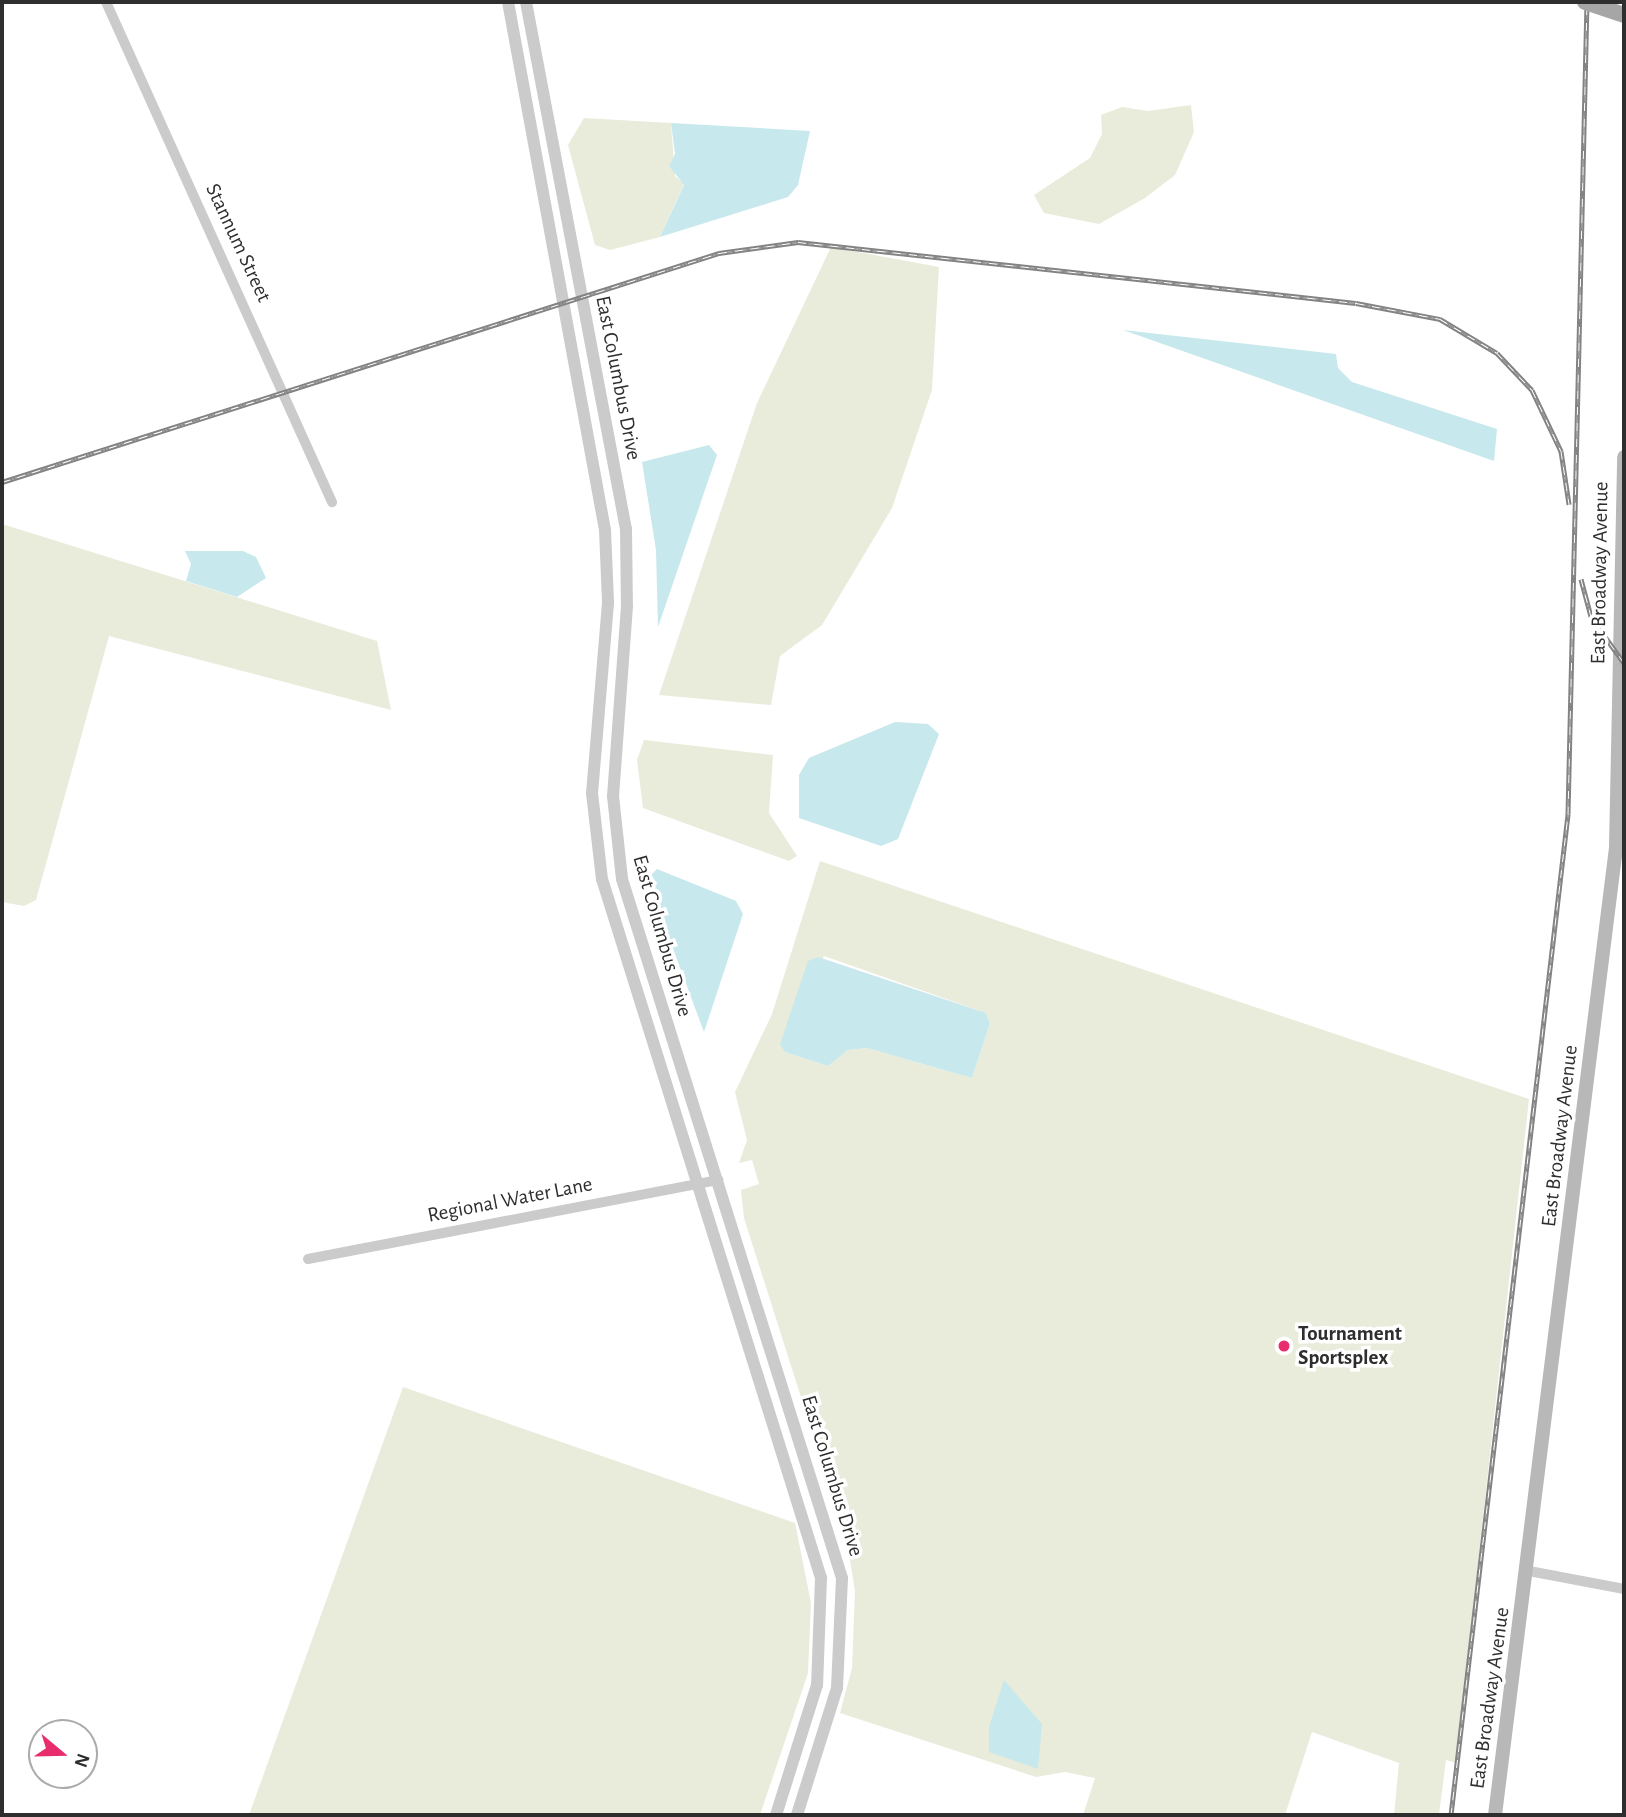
<!DOCTYPE html>
<html>
<head>
<meta charset="utf-8">
<style>
  body { margin:0 }
  #map { position:relative; width:1626px; height:1817px; overflow:hidden; background:#fff; font-family:"Alegreya Sans",sans-serif }
  div>[style] { position:absolute }
  .green>* { inset:0; background:#e9ecdb }
  .water>* { inset:0; background:#c7e8ec }
  .minor>* { height:10px; margin:-5px; padding:0 5px; transform-origin:5px; border-radius:5px; background:#cbcbcb }
  .tertiary>* { height:12px; margin:-6px; padding:0 6px; transform-origin:6px; border-radius:6px; background:#cbcbcb }
  .secondary>* { height:14px; margin:-7px; padding:0 7px; transform-origin:7px; border-radius:7px; background:#b8b8b8 }
  .rail>* { height:5px; margin-top:-2.5px; transform-origin:0; background:repeating-linear-gradient(90deg,#fff 0 8px,#838383 0 16px); box-sizing:border-box; border-block:2px solid #838383 }
  .primary-bridge>* { height:16px; margin:-8px; padding:0 8px; transform-origin:8px; border-radius:8px; background:#a6a6a6 }
  .dots>* { width:19px; height:19px; translate:-50% -50%; box-sizing:border-box; border:4px solid #fff; border-radius:50% }
  span { translate:-50% -50%; white-space:nowrap; text-align:center; line-height:1.15; -webkit-text-stroke:7px #fff; paint-order:stroke }
  .street-label { font-size:21px; color:#2e2e2e }
  .poi-label { font-size:21px; color:#2e2e2e; font-weight:700 }
  .left { translate:0 -50%; text-align:left }
  .frame { position:absolute; inset:0; border:4px solid #2e2e2e; pointer-events:none }
  .north { position:absolute; left:28px; top:1719px; width:70px; height:70px; box-sizing:border-box; background:#fff; border:2px solid #ababab; border-radius:50%; rotate:109deg; font-size:19px; font-weight:700; line-height:28px; text-align:center; color:#2e2e2e }
  .north::after { content:''; display:block; margin:auto; width:24px; height:32px; background:#e82d6e; clip-path:polygon(50% 0,100% 100%,50% 72%,0 100%) }
</style>
</head>
<body>
<div id="map">
  <div class="green">
    <div style="clip-path:polygon(1191px 105px,1194px 132px,1175px 175px,1145px 198px,1099px 224px,1044px 213px,1034px 195px,1090px 158px,1102px 134px,1101px 115px,1122px 107px,1148px 111px)"></div>
    <div style="clip-path:polygon(584px 118px,671px 123px,675px 176px,684px 184px,660px 237px,610px 250px,595px 245px,568px 145px)"></div>
    <div style="clip-path:polygon(831px 247px,939px 267px,932px 390px,892px 508px,822px 625px,780px 656px,771px 705px,659px 695px,757px 403px)"></div>
    <div style="clip-path:polygon(2px 524px,377px 641px,391px 710px,109px 636px,36px 900px,24px 906px,2px 902px)"></div>
    <div style="clip-path:polygon(644px 740px,773px 755px,769px 813px,797px 856px,789px 861px,643px 808px,637px 760px)"></div>
    <div style="clip-path:polygon(evenodd,820px 861px,1529px 1099px,1456px 1763px,1446px 1760px,1439px 1815px,1394px 1815px,1399px 1763px,1312px 1732px,1285px 1815px,1083px 1815px,1095px 1778px,1065px 1772px,1036px 1777px,840px 1713px,852px 1668px,855px 1591px,847px 1542px,744px 1218px,741px 1190px,759px 1184px,752px 1160px,739px 1163px,747px 1140px,735px 1092px,772px 1014px,820px 861px,824px 956px,986px 1013px,990px 1023px,972px 1078px,867px 1048px,848px 1050px,828px 1066px,785px 1052px,824px 956px)"></div>
    <div style="clip-path:polygon(403px 1387px,795px 1523px,811px 1603px,808px 1673px,760px 1815px,249px 1815px)"></div>
  </div>
  <div class="water">
    <div style="clip-path:polygon(671px 123px,810px 131px,798px 185px,788px 197px,660px 237px,684px 185px,669px 166px,675px 154px)"></div>
    <div style="clip-path:polygon(1123px 330px,1336px 354px,1338px 368px,1352px 382px,1497px 429px,1494px 461px)"></div>
    <div style="clip-path:polygon(709px 445px,717px 455px,658px 627px,656px 550px,642px 462px)"></div>
    <div style="clip-path:polygon(185px 551px,243px 551px,256px 557px,266px 578px,237px 597px,186px 581px,191px 564px)"></div>
    <div style="clip-path:polygon(895px 722px,928px 724px,939px 734px,898px 839px,881px 846px,799px 818px,799px 775px,809px 758px)"></div>
    <div style="clip-path:polygon(657px 869px,736px 901px,743px 914px,704px 1032px,647px 879px)"></div>
    <div style="clip-path:polygon(818px 957px,986px 1013px,990px 1023px,972px 1078px,867px 1048px,848px 1050px,828px 1066px,785px 1052px,780px 1044px,808px 961px)"></div>
    <div style="clip-path:polygon(1004px 1680px,1042px 1724px,1038px 1769px,989px 1752px,989px 1727px)"></div>
  </div>
  <div class="minor">
    <div style="left:106px;top:2px;width:549px;rotate:65.68deg"></div>
    <div style="left:308px;top:1259px;width:418px;rotate:-10.9deg"></div>
    <div style="left:1529px;top:1571px;width:97px;rotate:10.7deg"></div>
  </div>
  <div class="tertiary">
    <div style="left:508px;top:2px;width:537px;rotate:79.59deg"></div>
    <div style="left:605px;top:530px;width:73px;rotate:87.6deg"></div>
    <div style="left:608px;top:603px;width:191px;rotate:94.8deg"></div>
    <div style="left:592px;top:793px;width:87px;rotate:83.4deg"></div>
    <div style="left:602px;top:879px;width:733px;rotate:72.6deg"></div>
    <div style="left:821px;top:1578px;width:107px;rotate:92.1deg"></div>
    <div style="left:817px;top:1685px;width:136px;rotate:107.5deg"></div>
    <div style="left:526px;top:2px;width:536px;rotate:79.26deg"></div>
    <div style="left:626px;top:529px;width:77px;rotate:89.3deg"></div>
    <div style="left:627px;top:606px;width:191px;rotate:94.2deg"></div>
    <div style="left:613px;top:796px;width:83px;rotate:83.8deg"></div>
    <div style="left:622px;top:879px;width:733px;rotate:72.53deg"></div>
    <div style="left:842px;top:1578px;width:110px;rotate:92.6deg"></div>
    <div style="left:837px;top:1688px;width:133px;rotate:107.5deg"></div>
  </div>
  <div class="secondary">
    <div style="left:1495px;top:1815px;width:976px;rotate:-82.87deg"></div>
    <div style="left:1616px;top:847px;width:390px;rotate:-88.8deg"></div>
  </div>
  <div class="rail">
    <div style="left:2px;top:482px;width:753px;rotate:-17.71deg"></div>
    <div style="left:719px;top:253px;width:80px;rotate:-7.9deg"></div>
    <div style="left:798px;top:242px;width:561px;rotate:6.24deg"></div>
    <div style="left:1356px;top:303px;width:86px;rotate:10.8deg"></div>
    <div style="left:1440px;top:319px;width:66px;rotate:30.8deg"></div>
    <div style="left:1497px;top:353px;width:51px;rotate:46.6deg"></div>
    <div style="left:1532px;top:390px;width:68px;rotate:64.6deg"></div>
    <div style="left:1561px;top:451px;width:54px;rotate:81.4deg"></div>
    <div style="left:1581px;top:579px;width:39px;rotate:75deg"></div>
    <div style="left:1591px;top:617px;width:57px;rotate:54.3deg"></div>
    <div style="left:1451px;top:1815px;width:1008px;rotate:-83.33deg"></div>
    <div style="left:1568px;top:814px;width:812px;rotate:-88.66deg"></div>
  </div>
  <div class="primary-bridge">
    <div style="left:1585px;top:2px;width:41px;rotate:18.4deg"></div>
  </div>
  <div class="dots">
    <div style="left:1284px;top:1346px;background:#e82d6e"></div>
  </div>
  <div class="street-label">
    <span style="left:238px;top:243px;rotate:65deg">Stannum Street</span>
    <span style="left:618px;top:378px;rotate:79deg">East Columbus Drive</span>
    <span style="left:1600px;top:573px;rotate:-89deg">East Broadway Avenue</span>
    <span style="left:662px;top:936px;rotate:74deg">East Columbus Drive</span>
    <span style="left:1560px;top:1136px;rotate:-83deg">East Broadway Avenue</span>
    <span style="left:510px;top:1200px;rotate:-11deg">Regional Water Lane</span>
    <span style="left:832px;top:1476px;rotate:73deg">East Columbus Drive</span>
    <span style="left:1490px;top:1698px;rotate:-82deg">East Broadway Avenue</span>
  </div>
  <div class="poi-label">
    <span class="left" style="left:1298px;top:1346px">Tournament<br>Sportsplex</span>
  </div>
  <div class="frame"></div>
  <div class="north">N</div>
</div>
</body>
</html>
